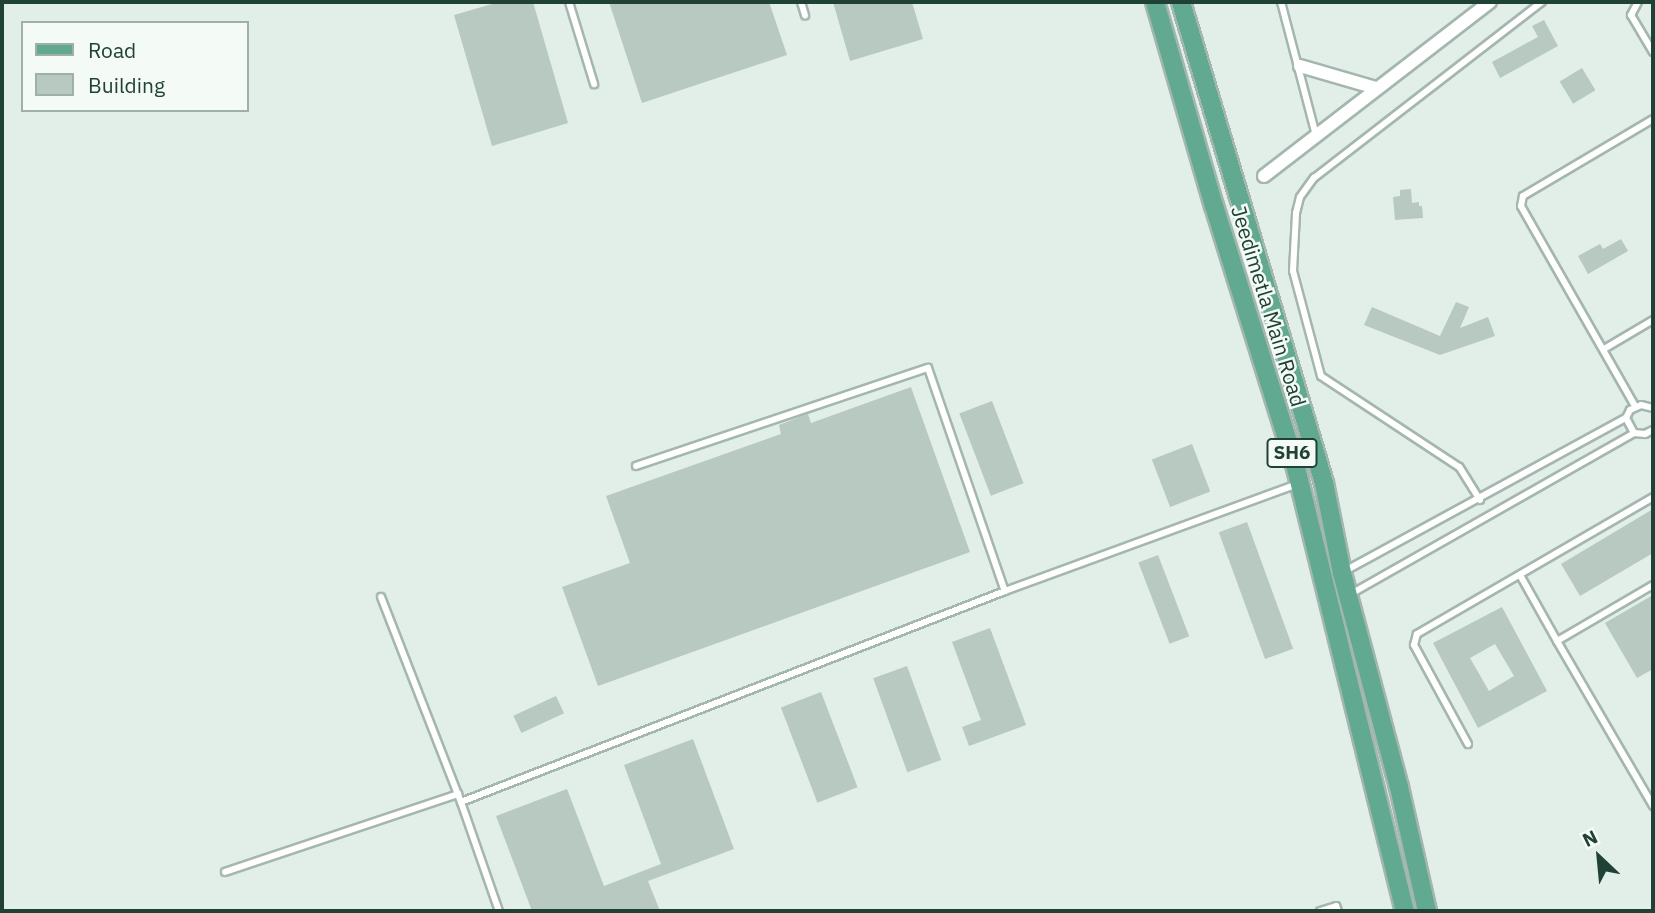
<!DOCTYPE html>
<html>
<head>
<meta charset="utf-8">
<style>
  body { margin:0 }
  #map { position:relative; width:1655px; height:913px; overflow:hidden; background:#e2eee8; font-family:"IBM Plex Sans",sans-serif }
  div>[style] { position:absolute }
  .building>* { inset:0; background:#b7c9c1; transform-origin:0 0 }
  .roads { filter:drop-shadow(2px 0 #a4b7af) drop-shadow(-2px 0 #a4b7af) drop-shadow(0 2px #a4b7af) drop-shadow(0 -2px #a4b7af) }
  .lane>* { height:6px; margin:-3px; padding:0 3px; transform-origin:3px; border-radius:3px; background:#fff }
  .street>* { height:12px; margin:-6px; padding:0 6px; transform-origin:6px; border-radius:6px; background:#fff }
  .primary>* { height:18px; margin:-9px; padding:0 9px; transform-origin:9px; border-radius:9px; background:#62a991 }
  span { translate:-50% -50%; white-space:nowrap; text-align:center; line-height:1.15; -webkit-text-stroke:5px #f4faf6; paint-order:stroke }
  .shield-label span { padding:2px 5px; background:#f4faf6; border:2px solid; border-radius:5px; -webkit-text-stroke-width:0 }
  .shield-label { font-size:19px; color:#204236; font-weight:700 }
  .street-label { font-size:21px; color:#204236 }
  .frame { position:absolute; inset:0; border:4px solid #204236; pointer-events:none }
  .legend { position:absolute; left:21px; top:21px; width:228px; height:91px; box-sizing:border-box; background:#f4faf6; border:2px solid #9fb0a9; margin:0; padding:9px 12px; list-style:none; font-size:21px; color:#204236 }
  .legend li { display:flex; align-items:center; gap:14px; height:35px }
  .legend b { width:35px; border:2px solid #9fb0a9 }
  .north { position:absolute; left:1564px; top:822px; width:70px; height:70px; -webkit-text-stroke:5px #f4faf6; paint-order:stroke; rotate:334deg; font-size:19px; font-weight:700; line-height:28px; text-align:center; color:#204236 }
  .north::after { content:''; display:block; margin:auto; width:24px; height:32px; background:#204236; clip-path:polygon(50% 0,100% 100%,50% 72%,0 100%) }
</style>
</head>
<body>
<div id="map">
  <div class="building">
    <div style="clip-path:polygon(499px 2px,533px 2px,568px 123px,492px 146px,454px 15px)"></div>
    <div style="clip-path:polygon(609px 2px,769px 2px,787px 55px,642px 103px)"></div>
    <div style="clip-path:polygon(833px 2px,912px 2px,923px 39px,850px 61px)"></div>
    <div style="clip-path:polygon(1544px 20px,1558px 46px,1500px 78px,1492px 62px,1538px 37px,1532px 26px)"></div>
    <div style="left:1582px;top:68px;width:26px;height:26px;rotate:59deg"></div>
    <div style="clip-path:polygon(1411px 189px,1412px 203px,1419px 202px,1419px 206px,1422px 206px,1423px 218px,1395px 220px,1393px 197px,1400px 196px,1400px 190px)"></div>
    <div style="clip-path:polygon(1621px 239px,1628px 251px,1588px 274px,1578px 256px,1600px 244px,1603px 249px)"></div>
    <div style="clip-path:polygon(1456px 302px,1469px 307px,1460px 328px,1488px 317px,1495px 336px,1440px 355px,1364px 325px,1372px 307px,1440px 336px)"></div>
    <div style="clip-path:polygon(911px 387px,970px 552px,598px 686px,562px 587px,630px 563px,606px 496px,781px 434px,779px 425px,802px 416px,808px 414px,811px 423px)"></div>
    <div style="left:992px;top:401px;width:88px;height:35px;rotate:69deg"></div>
    <div style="left:1192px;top:444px;width:51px;height:43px;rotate:69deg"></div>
    <div style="clip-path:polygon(1653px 509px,1653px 553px,1580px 596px,1561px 564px)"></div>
    <div style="left:1247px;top:522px;width:135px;height:30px;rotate:70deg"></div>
    <div style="left:1158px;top:555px;width:87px;height:21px;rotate:69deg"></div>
    <div style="clip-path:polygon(1653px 595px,1653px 669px,1637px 678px,1605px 623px)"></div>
    <div style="clip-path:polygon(evenodd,1502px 607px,1547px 691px,1478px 728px,1433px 643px,1502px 607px,1495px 644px,1514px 676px,1489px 691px,1470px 658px,1495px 644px)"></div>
    <div style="clip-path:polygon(990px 628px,1026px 725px,969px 746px,962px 727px,981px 720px,952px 642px)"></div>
    <div style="left:907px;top:666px;width:100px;height:36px;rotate:70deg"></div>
    <div style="left:821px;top:692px;width:102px;height:43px;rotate:69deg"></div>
    <div style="left:556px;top:696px;width:19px;height:47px;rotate:65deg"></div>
    <div style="clip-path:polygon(693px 739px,734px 849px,648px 881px,660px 911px,532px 911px,496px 816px,567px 789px,604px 886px,661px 864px,624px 765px)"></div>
  </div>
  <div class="roads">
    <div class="lane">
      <div style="left:569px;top:2px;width:86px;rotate:73deg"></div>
      <div style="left:801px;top:2px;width:14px;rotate:73deg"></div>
      <div style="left:1281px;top:2px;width:138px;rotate:75.3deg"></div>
      <div style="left:1638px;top:2px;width:15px;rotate:118deg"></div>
      <div style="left:1631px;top:15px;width:43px;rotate:59.3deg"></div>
      <div style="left:1604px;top:349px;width:57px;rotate:-30.6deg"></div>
      <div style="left:1635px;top:406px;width:230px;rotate:-119.7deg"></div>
      <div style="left:1521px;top:206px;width:10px;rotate:-79deg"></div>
      <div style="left:1523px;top:196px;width:151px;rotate:-30.6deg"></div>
      <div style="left:1634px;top:433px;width:17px;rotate:-118deg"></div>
      <div style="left:1626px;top:418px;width:9px;rotate:-63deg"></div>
      <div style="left:1630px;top:410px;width:12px;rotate:-24deg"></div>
      <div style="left:1641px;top:405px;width:12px;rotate:14deg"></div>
      <div style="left:636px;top:466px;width:308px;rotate:-18.6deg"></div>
      <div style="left:928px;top:368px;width:236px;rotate:71deg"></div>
      <div style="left:1480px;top:500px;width:39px;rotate:-122deg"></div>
      <div style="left:1459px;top:467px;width:165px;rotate:-146.6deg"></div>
      <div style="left:1321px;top:376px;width:109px;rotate:-104.9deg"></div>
      <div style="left:1293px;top:271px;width:58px;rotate:-87deg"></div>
      <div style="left:1296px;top:213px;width:16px;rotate:-76deg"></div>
      <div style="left:1300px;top:197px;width:24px;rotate:-54deg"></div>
      <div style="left:1314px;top:178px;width:288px;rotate:-37.7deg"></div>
      <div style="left:1343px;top:572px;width:322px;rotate:-28.6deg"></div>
      <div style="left:1520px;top:575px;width:76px;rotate:60.7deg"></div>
      <div style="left:1653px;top:585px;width:111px;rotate:149.7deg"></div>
      <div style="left:1557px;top:641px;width:191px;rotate:59.8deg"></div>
      <div style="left:1349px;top:595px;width:328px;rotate:-29.6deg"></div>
      <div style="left:1634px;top:433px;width:11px;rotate:5deg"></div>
      <div style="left:1645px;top:434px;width:9px;rotate:-27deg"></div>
      <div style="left:381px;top:597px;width:220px;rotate:68.7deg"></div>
      <div style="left:461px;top:802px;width:115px;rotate:70.8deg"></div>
      <div style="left:1468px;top:744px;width:113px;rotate:-118.6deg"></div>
      <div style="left:1414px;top:645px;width:11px;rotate:-75deg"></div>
      <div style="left:1417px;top:634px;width:273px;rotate:-30.1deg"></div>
      <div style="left:461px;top:802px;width:583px;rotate:-21.2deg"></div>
      <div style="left:1005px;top:591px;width:311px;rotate:-20.1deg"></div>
      <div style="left:225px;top:872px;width:246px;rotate:-18.5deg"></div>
      <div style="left:1320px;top:911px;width:17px;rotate:-17deg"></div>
      <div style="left:1336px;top:906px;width:5px;rotate:68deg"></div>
    </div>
    <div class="street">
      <div style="left:1300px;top:66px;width:79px;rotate:16.1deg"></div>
      <div style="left:1264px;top:176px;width:285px;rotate:-37.6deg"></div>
    </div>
    <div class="primary">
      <div style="left:1155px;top:2px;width:212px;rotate:73.9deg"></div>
      <div style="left:1214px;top:206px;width:270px;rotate:72.6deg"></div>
      <div style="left:1295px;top:464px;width:460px;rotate:76.2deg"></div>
      <div style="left:1181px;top:2px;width:502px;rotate:73.44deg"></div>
      <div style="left:1324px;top:483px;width:92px;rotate:78.7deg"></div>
      <div style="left:1342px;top:573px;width:221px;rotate:75.1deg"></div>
      <div style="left:1399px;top:787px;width:127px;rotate:77.3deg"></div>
    </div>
  </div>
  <div class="shield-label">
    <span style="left:1292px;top:453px">SH6</span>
  </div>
  <div class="street-label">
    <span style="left:1269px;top:306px;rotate:73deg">Jeedimetla Main Road</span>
  </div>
  <div class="frame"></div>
  <ul class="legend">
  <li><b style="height:9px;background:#62a991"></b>Road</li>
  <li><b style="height:19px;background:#b7c9c1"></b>Building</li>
  </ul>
  <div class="north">N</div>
</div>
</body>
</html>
